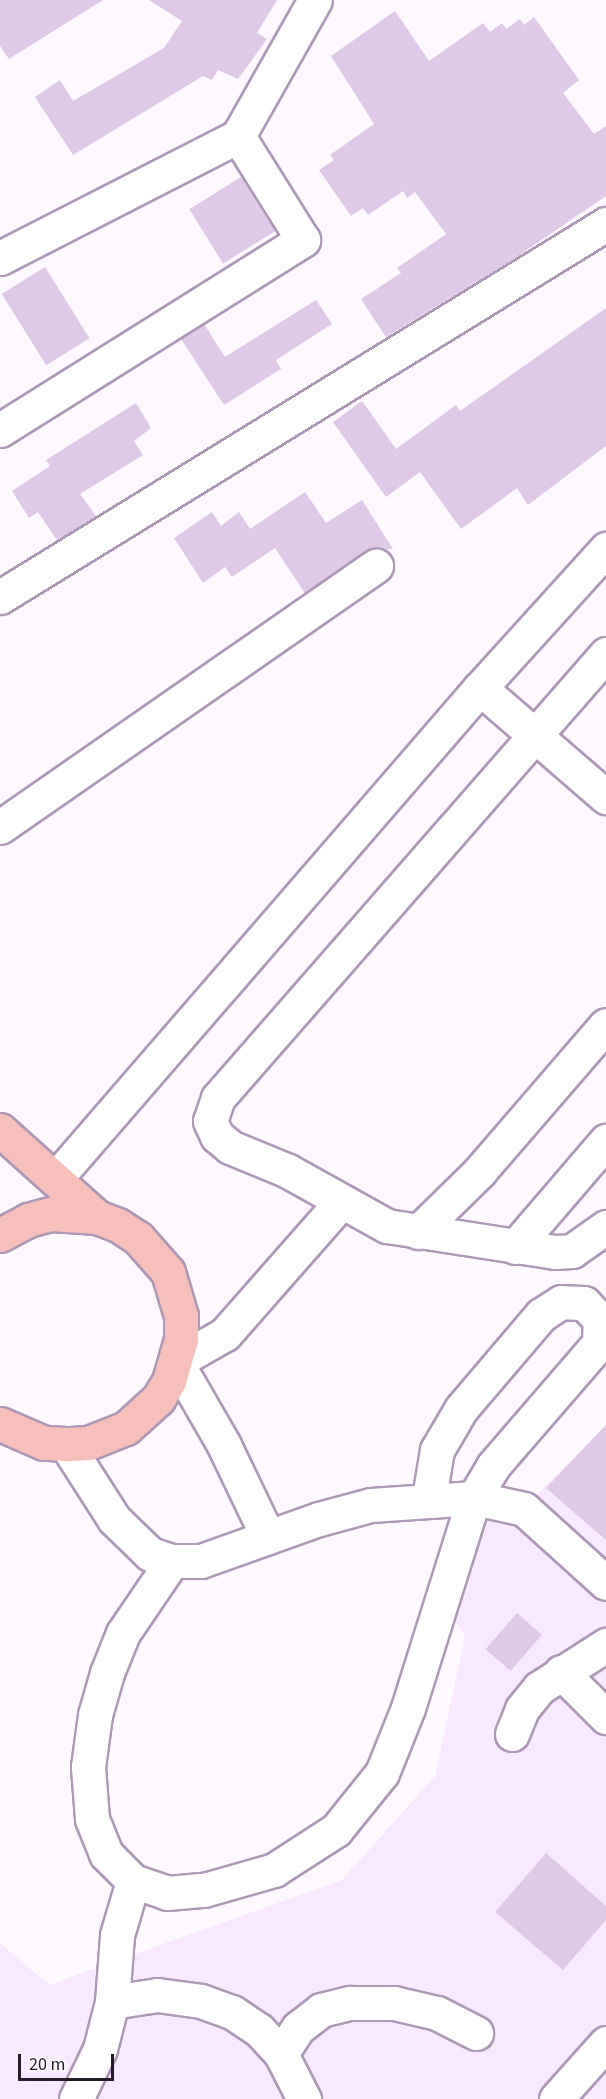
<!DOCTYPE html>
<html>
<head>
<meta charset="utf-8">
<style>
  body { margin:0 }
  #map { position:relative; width:606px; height:2099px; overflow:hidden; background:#fdf9ff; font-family:"Source Sans 3",sans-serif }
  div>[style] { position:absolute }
  .built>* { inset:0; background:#f8e9fe }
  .building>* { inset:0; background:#dec9e6; transform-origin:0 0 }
  .roads { filter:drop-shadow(2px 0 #ad99b5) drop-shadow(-2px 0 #ad99b5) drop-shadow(0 2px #ad99b5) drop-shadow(0 -2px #ad99b5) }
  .minor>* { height:33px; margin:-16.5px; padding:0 16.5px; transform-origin:16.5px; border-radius:16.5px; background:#fff }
  .major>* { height:33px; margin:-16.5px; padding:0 16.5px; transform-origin:16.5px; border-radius:16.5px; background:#f7bfbb }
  span { translate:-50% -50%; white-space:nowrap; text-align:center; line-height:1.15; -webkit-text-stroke:6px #fdf9ff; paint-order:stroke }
  .scale { position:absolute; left:18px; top:2054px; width:96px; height:27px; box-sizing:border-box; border:3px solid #231c26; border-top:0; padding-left:8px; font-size:18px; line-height:21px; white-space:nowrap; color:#231c26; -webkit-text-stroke:4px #fdf9ff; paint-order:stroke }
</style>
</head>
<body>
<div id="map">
  <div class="built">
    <div style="clip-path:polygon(606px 1425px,606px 2099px,0 2099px,0 1943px,49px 1985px,342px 1880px,435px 1776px,465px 1636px,447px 1609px,466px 1553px,487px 1518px,510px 1522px)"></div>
  </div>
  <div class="building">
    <div style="clip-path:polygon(0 0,103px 0,9px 59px,0 46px)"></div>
    <div style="clip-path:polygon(149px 0,277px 0,257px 33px,267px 39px,238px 79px,218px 70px,212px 80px,203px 76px,73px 155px,35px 97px,60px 80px,73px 101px,164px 48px,182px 21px)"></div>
    <div style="clip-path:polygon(395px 11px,429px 61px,483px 23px,490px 32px,502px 23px,506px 29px,520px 19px,524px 25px,534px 17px,579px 80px,563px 93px,594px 134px,606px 126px,606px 196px,515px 258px,386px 337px,361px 299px,401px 273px,397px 268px,446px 234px,415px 192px,407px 198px,403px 191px,368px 215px,363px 208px,351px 216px,319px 170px,334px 160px,330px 155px,374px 124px,331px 56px)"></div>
    <div style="left:241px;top:177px;width:64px;height:61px;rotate:58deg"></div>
    <div style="left:45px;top:267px;width:84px;height:51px;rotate:58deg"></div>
    <div style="clip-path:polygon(316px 300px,332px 324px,276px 360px,281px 369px,224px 405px,181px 339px,204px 324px,225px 357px)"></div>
    <div style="clip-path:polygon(606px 308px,606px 446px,528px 505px,517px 488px,461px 529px,420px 472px,386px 497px,333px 422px,362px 401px,396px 449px,456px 405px,460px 411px)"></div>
    <div style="clip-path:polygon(136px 403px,151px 428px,134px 441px,143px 455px,80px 494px,96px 516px,57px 540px,38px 512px,29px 518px,12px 491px,50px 466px,46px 460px)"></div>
    <div style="clip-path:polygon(305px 492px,326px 523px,362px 500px,393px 549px,365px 551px,305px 593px,275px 548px,232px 577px,225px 567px,203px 583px,174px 538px,212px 512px,221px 526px,239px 512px,250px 529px)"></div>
    <div style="clip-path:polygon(606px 1425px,606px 1540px,546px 1488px)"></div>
    <div style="left:517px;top:1613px;width:33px;height:48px;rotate:41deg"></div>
    <div style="clip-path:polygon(546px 1853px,606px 1906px,606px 1920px,563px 1970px,495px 1912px)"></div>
  </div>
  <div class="roads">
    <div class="minor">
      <div style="left:0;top:258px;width:267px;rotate:-27.1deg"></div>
      <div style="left:238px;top:136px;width:156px;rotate:-60.5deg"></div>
      <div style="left:0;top:430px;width:358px;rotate:-32.1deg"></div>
      <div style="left:303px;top:240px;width:123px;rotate:-122deg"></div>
      <div style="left:0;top:597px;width:712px;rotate:-31.61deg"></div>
      <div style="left:606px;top:654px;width:590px;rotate:131.15deg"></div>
      <div style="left:218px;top:1098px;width:24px;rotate:109deg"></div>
      <div style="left:210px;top:1121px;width:17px;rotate:65deg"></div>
      <div style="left:217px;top:1136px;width:17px;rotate:40deg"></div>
      <div style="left:230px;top:1147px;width:63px;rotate:22.5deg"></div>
      <div style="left:288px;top:1171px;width:113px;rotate:29.1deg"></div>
      <div style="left:387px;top:1226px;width:170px;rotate:8.8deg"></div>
      <div style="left:555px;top:1252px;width:17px;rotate:-3deg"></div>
      <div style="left:572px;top:1251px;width:42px;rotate:-35.2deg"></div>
      <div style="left:480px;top:688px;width:167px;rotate:40.9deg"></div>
      <div style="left:0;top:827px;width:458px;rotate:-34.8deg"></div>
      <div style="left:57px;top:1177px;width:647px;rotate:-49.14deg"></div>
      <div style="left:480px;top:688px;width:188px;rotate:-47.8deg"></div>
      <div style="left:418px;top:1232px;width:86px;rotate:-44.5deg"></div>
      <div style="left:479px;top:1172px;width:194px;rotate:-49.2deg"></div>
      <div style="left:515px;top:1247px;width:140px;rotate:-49.4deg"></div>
      <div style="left:66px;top:1444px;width:89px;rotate:57.4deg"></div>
      <div style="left:114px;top:1519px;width:50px;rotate:44.2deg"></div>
      <div style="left:150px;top:1554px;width:23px;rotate:18deg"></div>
      <div style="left:172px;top:1561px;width:29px"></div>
      <div style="left:201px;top:1561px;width:125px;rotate:-19.6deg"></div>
      <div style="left:319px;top:1519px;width:54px;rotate:-15.1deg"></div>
      <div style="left:371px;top:1505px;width:103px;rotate:-3.9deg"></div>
      <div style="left:474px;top:1498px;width:51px;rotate:12.4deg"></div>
      <div style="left:524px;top:1509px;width:110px;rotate:42.1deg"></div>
      <div style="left:268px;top:1537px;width:102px;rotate:-115.6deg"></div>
      <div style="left:224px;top:1445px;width:96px;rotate:-120deg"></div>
      <div style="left:176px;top:1362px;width:56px;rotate:-29.7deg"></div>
      <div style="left:225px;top:1334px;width:176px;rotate:-48.7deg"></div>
      <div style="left:172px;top:1561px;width:87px;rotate:124.2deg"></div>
      <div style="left:123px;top:1633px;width:43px;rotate:111.8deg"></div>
      <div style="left:107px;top:1673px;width:44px;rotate:105.9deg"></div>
      <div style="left:95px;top:1715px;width:52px;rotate:97.7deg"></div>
      <div style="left:88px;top:1767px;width:52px;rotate:85.6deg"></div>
      <div style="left:92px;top:1819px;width:38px;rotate:68deg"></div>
      <div style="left:106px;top:1854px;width:38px;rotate:45deg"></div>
      <div style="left:133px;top:1881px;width:36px;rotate:19deg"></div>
      <div style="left:167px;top:1893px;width:37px;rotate:-5deg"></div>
      <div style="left:204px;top:1890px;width:73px;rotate:-15.9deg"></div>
      <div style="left:274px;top:1870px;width:74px;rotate:-32.8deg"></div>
      <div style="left:336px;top:1830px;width:73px;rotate:-51.1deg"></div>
      <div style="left:382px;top:1773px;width:70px;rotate:-68.2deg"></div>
      <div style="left:408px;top:1708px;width:220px;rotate:-72.6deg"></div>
      <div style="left:474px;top:1498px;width:37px;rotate:-59deg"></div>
      <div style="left:493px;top:1466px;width:162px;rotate:-49.2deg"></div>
      <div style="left:599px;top:1343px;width:23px;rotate:-88deg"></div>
      <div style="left:600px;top:1320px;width:23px;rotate:-133deg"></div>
      <div style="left:584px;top:1303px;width:23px;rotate:-178deg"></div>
      <div style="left:561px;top:1302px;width:24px;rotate:147deg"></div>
      <div style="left:541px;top:1315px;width:123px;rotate:130.4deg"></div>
      <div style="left:461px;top:1409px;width:48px;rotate:120.3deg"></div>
      <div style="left:437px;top:1450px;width:49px;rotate:99.5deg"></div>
      <div style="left:561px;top:1672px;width:64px;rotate:45deg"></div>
      <div style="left:512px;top:1734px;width:27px;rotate:-68deg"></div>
      <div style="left:522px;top:1709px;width:27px;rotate:-51deg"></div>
      <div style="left:539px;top:1688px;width:80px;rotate:-32.7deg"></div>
      <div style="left:112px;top:2002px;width:46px;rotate:-8.8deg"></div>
      <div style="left:157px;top:1995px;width:44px;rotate:7.8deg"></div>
      <div style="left:201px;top:2001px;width:33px;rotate:20deg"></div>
      <div style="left:232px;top:2012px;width:32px;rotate:34deg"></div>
      <div style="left:259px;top:2030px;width:33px;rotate:47deg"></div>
      <div style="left:281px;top:2054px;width:51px;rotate:62.9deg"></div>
      <div style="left:281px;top:2054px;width:31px;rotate:-57deg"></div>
      <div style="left:298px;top:2028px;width:29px;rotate:-38deg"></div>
      <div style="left:321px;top:2010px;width:30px;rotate:-14deg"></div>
      <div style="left:350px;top:2003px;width:44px"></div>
      <div style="left:394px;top:2003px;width:44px;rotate:13.1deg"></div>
      <div style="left:437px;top:2013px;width:44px;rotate:27.1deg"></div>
      <div style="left:76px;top:2099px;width:55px;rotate:-64.4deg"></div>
      <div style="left:100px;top:2049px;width:49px;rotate:-75.7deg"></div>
      <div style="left:112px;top:2002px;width:67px;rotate:-85.7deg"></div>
      <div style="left:117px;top:1935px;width:56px;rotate:-73.5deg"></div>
      <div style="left:556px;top:2099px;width:75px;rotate:-48.2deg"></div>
    </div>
    <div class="major">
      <div style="left:0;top:1130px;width:130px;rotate:41.9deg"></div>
      <div style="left:0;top:1235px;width:32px;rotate:-28deg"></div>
      <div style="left:28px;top:1220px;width:24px;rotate:-15deg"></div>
      <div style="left:51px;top:1214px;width:46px;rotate:3.7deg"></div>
      <div style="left:97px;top:1217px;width:22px;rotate:21deg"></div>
      <div style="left:118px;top:1225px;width:24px;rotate:33deg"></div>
      <div style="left:138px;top:1238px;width:45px;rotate:48.6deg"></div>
      <div style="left:168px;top:1272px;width:46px;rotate:73.5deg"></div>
      <div style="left:181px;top:1316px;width:23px;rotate:90deg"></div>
      <div style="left:181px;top:1339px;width:44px;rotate:105.9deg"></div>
      <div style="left:169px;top:1381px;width:21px;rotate:121deg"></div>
      <div style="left:158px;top:1399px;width:43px;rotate:137.8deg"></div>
      <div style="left:126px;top:1428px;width:41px;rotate:158.5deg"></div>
      <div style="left:88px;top:1443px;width:22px;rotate:177deg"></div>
      <div style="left:66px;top:1444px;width:22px;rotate:-177deg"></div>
      <div style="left:44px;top:1443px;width:48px;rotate:-156.6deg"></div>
    </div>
  </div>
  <div class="scale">20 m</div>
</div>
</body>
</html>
